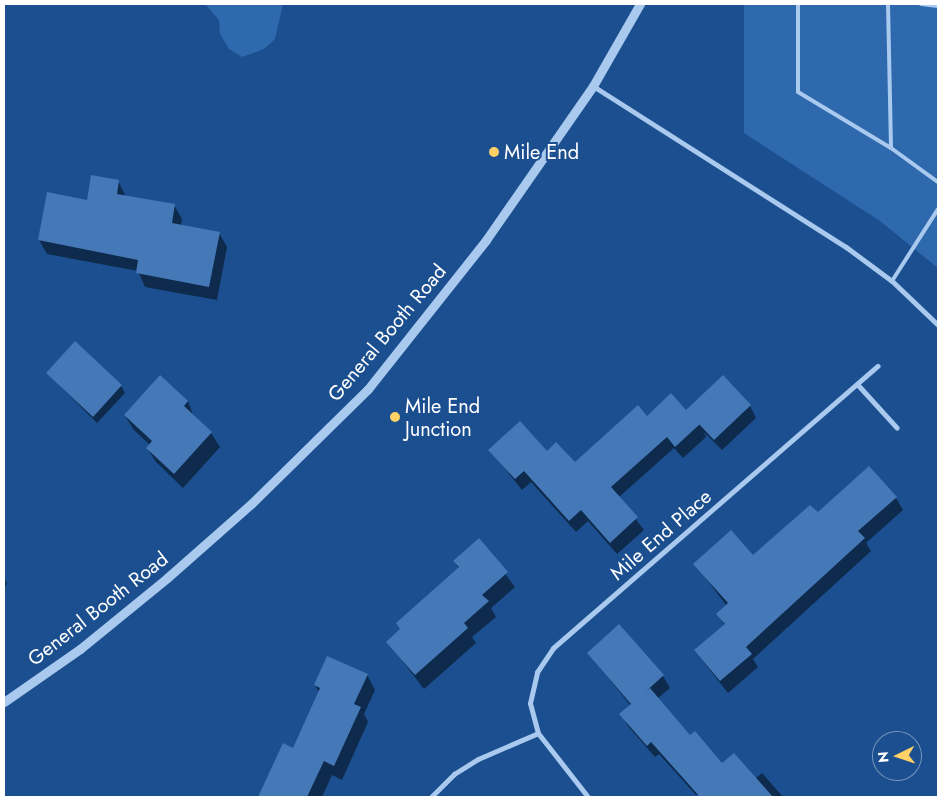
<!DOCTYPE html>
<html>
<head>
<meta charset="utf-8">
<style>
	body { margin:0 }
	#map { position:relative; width:942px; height:801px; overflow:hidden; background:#1b4f8f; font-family:Jost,sans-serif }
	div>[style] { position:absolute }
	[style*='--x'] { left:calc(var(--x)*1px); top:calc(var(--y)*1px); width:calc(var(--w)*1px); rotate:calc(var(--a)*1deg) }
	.green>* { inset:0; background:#2e69ad }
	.shadow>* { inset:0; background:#0007 }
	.building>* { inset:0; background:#4478b7 }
	.service>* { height:4px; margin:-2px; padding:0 2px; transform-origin:2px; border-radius:2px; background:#a9c9ee }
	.minor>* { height:5px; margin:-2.5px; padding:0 2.5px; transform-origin:2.5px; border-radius:2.5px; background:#a9c9ee }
	.tertiary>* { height:9px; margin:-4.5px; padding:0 4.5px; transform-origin:4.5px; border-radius:4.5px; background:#a9c9ee }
	.dots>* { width:14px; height:14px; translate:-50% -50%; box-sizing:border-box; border:2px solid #1b4f8f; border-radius:50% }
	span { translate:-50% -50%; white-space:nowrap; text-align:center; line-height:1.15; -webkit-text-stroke:4px #1b4f8f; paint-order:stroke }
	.poi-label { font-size:20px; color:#fff }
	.left { translate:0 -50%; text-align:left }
	.street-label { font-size:20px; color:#fff }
	.frame { position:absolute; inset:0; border:5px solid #fff; pointer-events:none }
	.north { position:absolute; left:872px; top:731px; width:50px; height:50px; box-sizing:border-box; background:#1b4f8f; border:1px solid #7695bc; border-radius:50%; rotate:266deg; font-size:14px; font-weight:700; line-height:20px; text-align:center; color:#fff }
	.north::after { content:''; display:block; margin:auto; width:18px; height:22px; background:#ffd166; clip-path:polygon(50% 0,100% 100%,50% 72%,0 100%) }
</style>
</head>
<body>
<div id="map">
	<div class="green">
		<div style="clip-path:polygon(205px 4px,283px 4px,275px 39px,264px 49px,242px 57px,229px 49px,220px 34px,219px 20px)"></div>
		<div style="clip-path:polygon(744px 4px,938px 4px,938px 268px,880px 221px,744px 133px)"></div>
	</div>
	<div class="shadow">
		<div style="clip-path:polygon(118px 181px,126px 197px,174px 205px,182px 219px,181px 226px,219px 233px,227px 247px,217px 300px,145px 287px,138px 271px,47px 254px,39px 240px)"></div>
		<div style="clip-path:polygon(47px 373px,121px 386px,125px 393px,97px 423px)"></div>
		<div style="clip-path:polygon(188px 401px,194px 418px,211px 433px,220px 447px,183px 488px,156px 462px,147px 448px,150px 445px,134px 430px,125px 416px)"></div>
		<div style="clip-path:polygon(750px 406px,756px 418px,722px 450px,704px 432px,706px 437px,683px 458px,674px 448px,619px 497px,644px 530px,617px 554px,588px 521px,576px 532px,531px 482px,522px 490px,490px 450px,547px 452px,575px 464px,647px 418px)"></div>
		<div style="clip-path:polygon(896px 498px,903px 510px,866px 543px,871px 551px,753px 659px,758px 667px,728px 693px,695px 651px,725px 626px,718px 614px,727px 606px,695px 564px,752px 557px,818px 514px)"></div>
		<div style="clip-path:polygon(479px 540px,515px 587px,491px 608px,496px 617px,472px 637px,476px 643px,424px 689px,388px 642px,459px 569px,454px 561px)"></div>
		<div style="clip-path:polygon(4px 578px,7px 584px,4px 587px)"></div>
		<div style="clip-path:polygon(588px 653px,663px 676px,670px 688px,657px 699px,690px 737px,722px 765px,755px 779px,762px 773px,783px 797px,712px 797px,704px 788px,696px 795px,659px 754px,655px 757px,628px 726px,621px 714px,631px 706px)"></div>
		<div style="clip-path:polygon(367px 675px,375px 690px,364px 714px,368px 722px,342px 780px,332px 775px,322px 797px,260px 797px,284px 744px,294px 749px,319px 692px,315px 685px)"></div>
	</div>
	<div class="building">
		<div style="clip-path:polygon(91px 175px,119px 180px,117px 194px,175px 204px,172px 223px,220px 232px,209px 287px,136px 273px,138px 260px,38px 240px,47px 192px,87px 200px)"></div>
		<div style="clip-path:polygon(75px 341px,122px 385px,93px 417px,46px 373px)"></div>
		<div style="clip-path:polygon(160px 375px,188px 401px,184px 406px,212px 432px,174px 474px,146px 448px,152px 441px,124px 415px)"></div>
		<div style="clip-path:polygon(723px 375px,751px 405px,714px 440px,697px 422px,700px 424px,675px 447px,667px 437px,611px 487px,638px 517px,610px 543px,581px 510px,569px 521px,524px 471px,515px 479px,488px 450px,520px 421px,547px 451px,556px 442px,575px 462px,638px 405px,647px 416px,671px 393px,686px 410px)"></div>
		<div style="clip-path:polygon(869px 466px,897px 497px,858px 531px,865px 538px,746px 647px,752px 654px,720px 681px,694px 650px,725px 624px,716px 614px,728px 603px,693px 564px,731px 530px,753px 555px,810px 505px,818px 512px)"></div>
		<div style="clip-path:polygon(479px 538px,508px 572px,482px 595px,489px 601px,464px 623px,468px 628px,415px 675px,386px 642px,400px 629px,396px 623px,459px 567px,453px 561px)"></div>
		<div style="clip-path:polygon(619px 624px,664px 675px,643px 694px,650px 688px,690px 735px,695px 731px,722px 763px,734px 753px,773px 797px,700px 797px,651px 742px,647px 746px,619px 714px,631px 704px,587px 653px)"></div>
		<div style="clip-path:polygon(327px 656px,368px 674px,354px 704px,361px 707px,334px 766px,324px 761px,307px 797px,258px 797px,283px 743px,293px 748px,320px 688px,314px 685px)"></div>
	</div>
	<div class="service">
		<div style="--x:798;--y:4;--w:88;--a:90"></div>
		<div style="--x:798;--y:92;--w:109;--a:31.1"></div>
		<div style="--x:891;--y:148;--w:58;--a:35.9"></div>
		<div style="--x:888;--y:4;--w:144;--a:88.8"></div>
		<div style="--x:921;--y:4;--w:17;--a:7"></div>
		<div style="--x:892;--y:281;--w:85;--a:-57.4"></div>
	</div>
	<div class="minor">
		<div style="--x:593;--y:86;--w:300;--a:32.5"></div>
		<div style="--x:846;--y:247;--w:57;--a:36.5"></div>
		<div style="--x:892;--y:281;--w:64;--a:43.7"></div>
		<div style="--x:857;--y:384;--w:59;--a:47.7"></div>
		<div style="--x:431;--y:797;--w:33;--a:-45"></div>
		<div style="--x:454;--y:774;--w:28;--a:-32"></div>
		<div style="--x:478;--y:759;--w:65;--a:-23.4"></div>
		<div style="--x:588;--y:797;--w:81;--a:-128"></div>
		<div style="--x:538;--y:733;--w:31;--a:-105"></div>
		<div style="--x:530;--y:703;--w:32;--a:-77"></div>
		<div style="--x:537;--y:672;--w:29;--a:-56"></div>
		<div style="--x:553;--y:648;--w:430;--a:-41"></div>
	</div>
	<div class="tertiary">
		<div style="--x:4;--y:702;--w:93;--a:-34.9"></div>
		<div style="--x:80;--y:649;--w:112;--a:-39.2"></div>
		<div style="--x:167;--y:578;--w:112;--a:-41.4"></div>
		<div style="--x:251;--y:504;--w:164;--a:-44.5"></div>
		<div style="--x:368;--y:389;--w:190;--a:-51.6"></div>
		<div style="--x:486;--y:240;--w:188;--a:-55.2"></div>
		<div style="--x:593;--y:86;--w:95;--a:-60.2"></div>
	</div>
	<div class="dots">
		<div style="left:494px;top:152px;background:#ffd166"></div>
		<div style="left:395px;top:417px;background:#ffd166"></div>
	</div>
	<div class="poi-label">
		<span class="left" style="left:504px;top:152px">Mile End</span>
		<span class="left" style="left:405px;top:418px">Mile End<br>Junction</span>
	</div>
	<div class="street-label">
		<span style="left:387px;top:333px;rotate:-50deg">General Booth Road</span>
		<span style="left:661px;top:535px;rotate:-41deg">Mile End Place</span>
		<span style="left:98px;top:609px;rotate:-38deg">General Booth Road</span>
	</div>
	<div class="frame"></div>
	<div class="north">N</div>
</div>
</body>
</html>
